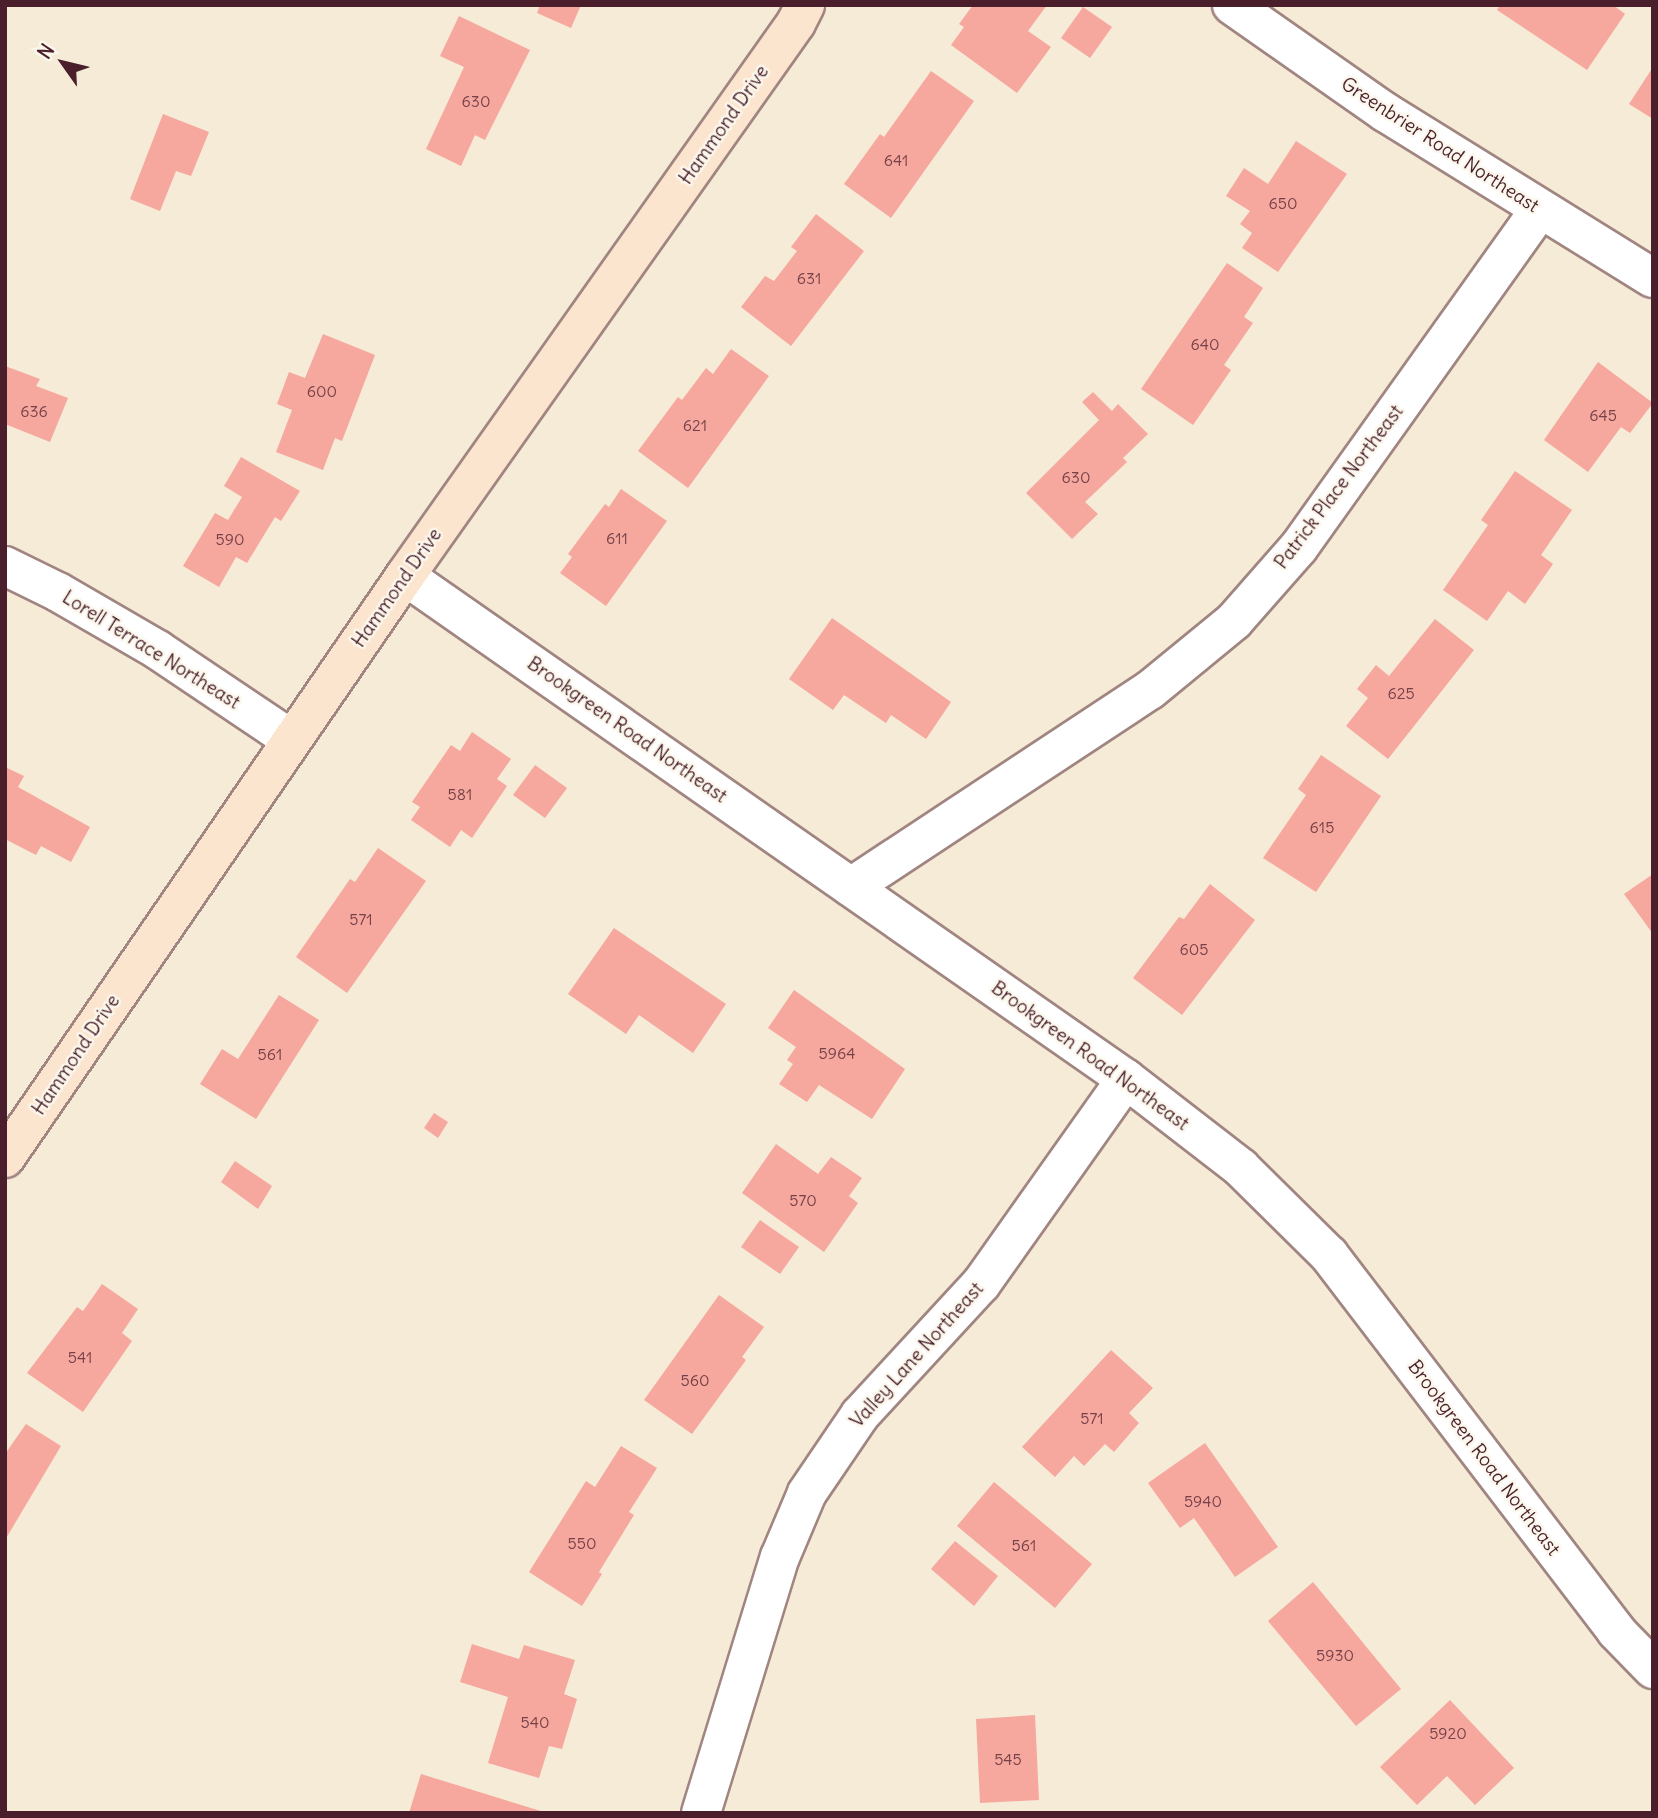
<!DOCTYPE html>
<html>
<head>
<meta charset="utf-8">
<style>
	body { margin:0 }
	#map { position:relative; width:1658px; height:1818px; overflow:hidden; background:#f6ebd7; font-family:Delius,sans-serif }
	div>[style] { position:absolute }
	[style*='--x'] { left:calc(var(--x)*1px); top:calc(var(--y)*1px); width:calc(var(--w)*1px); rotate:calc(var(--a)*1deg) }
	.building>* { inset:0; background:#f6a79e }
	.roads { filter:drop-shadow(2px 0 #a08581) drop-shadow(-2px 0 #a08581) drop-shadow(0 2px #a08581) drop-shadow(0 -2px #a08581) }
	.street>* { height:38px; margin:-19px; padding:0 19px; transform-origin:19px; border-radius:19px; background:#fff }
	.secondary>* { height:38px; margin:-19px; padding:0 19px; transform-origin:19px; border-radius:19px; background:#fce5cf }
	span { translate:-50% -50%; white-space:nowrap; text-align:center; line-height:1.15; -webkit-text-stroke:5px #fbf7ec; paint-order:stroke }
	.number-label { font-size:16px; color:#754148 }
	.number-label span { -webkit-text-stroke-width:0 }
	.street-label { font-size:19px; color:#4a1f2b }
	.frame { position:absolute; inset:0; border:7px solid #4a1f2b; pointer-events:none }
	.north { position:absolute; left:28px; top:28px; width:70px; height:70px; -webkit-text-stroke:5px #fbf7ec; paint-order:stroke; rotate:304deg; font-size:19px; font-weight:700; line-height:28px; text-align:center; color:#4a1f2b }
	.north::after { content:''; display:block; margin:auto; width:24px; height:32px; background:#4a1f2b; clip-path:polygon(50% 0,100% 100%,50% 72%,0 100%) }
</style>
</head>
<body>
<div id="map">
	<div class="building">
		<div style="clip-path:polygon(540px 5px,581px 5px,571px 28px,537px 13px)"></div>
		<div style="clip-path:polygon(973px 5px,1047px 5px,1028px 31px,1051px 47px,1017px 93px,951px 45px,964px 27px,959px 24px)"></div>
		<div style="clip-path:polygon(1500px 5px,1613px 5px,1625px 14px,1587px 70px,1497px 10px)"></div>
		<div style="clip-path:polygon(1083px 7px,1112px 27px,1090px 58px,1061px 38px)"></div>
		<div style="clip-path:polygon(459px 16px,530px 50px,485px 140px,475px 135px,461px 166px,426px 149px,464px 67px,440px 56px)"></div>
		<div style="clip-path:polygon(1653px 67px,1653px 119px,1629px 104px)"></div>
		<div style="clip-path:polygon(931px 71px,974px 101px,891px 218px,844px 184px,880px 134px,884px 137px)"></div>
		<div style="clip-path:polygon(163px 114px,209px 132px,191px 176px,176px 171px,160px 211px,130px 199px)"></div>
		<div style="clip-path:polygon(1296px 141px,1347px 174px,1278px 272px,1242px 248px,1252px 233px,1240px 224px,1250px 211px,1226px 196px,1244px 168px,1268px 184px)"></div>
		<div style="clip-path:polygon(816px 214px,864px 251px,791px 346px,741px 307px,765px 276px,774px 281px,797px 251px,791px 247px)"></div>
		<div style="clip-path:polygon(1227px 263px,1263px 288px,1244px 317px,1253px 323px,1224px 365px,1231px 370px,1193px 425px,1141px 389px)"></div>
		<div style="clip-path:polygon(323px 334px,375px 355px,342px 441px,335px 438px,323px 470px,276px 452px,292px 410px,277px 404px,289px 372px,305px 378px)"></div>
		<div style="clip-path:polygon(731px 349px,769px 376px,688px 488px,638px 451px,678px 397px,682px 400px,706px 368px,713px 374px)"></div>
		<div style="clip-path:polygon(1598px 362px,1653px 403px,1630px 433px,1621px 427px,1588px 472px,1544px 440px)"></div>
		<div style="clip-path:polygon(5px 366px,40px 379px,36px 386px,68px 398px,50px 442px,5px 424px)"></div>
		<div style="clip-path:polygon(1093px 392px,1112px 411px,1118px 404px,1148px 434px,1123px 458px,1127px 462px,1085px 502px,1098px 514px,1072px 539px,1026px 493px,1099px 420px,1082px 402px)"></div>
		<div style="clip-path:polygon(241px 457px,300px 491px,281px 521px,275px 517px,247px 563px,236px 557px,219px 587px,183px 566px,215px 513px,228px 520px,242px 497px,224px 486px)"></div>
		<div style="clip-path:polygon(1515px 471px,1572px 510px,1541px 555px,1553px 564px,1525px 604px,1508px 591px,1487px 621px,1443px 590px,1488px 525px,1481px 520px)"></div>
		<div style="clip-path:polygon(621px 489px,667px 521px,606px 606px,560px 573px,572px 557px,568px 554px,605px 504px,609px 507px)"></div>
		<div style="clip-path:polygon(832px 618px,951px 702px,926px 739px,891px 715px,886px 723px,844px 695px,833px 710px,789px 679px)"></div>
		<div style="clip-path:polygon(1435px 619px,1474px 650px,1388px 759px,1346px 726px,1368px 698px,1357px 689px,1376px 665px,1389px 676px)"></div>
		<div style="clip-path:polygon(472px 732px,511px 759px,497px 779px,507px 786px,472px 838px,461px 830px,450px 847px,411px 820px,420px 807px,412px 802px,451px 745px,460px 751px)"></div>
		<div style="clip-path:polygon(1321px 755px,1381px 796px,1316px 892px,1263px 858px,1306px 795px,1298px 789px)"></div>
		<div style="clip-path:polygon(535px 765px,567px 788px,545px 818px,513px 795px)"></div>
		<div style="clip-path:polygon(5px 767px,24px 776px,18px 787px,90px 827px,71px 862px,41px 846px,36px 855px,5px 839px)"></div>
		<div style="clip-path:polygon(378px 848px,426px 881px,347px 993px,296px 957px,350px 879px,355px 882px)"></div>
		<div style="clip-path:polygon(1653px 874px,1653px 934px,1624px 894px)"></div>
		<div style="clip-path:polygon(1210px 884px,1255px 920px,1182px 1015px,1133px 978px,1179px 917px,1184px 919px)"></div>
		<div style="clip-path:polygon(614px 928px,726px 1004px,693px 1053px,639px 1015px,626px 1034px,568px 994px)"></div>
		<div style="clip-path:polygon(794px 990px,905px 1069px,872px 1119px,819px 1085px,807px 1102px,779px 1084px,793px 1064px,787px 1060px,796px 1047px,768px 1028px)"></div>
		<div style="clip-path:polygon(279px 995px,319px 1020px,256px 1119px,200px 1084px,222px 1049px,238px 1059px)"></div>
		<div style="clip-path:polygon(434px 1113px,448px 1122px,438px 1138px,424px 1128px)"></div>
		<div style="clip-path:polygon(776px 1144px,818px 1174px,831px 1157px,862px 1178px,849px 1196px,858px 1203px,824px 1252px,742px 1193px)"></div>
		<div style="clip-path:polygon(235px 1161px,272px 1186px,258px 1209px,221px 1182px)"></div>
		<div style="clip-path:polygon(760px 1220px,799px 1247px,780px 1274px,741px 1247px)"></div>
		<div style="clip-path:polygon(102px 1284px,138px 1309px,122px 1333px,132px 1341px,83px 1412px,27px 1373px,77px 1307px,83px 1311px)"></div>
		<div style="clip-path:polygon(719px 1295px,764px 1327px,742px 1357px,746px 1360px,692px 1434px,644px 1400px)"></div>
		<div style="clip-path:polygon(1111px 1350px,1153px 1388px,1129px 1413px,1139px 1423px,1114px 1452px,1105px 1444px,1084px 1466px,1074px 1456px,1055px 1477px,1022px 1447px)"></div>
		<div style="clip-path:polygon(26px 1424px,61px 1446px,5px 1540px,5px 1454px)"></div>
		<div style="clip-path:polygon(1205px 1443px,1278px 1547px,1235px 1577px,1194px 1518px,1180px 1528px,1148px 1483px)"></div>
		<div style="clip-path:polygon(621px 1446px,657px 1468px,629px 1512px,634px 1515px,599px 1572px,602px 1574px,582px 1606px,529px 1572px,586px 1481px,595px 1487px)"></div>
		<div style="clip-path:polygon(994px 1482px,1092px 1564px,1055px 1608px,957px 1526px)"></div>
		<div style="clip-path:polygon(955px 1541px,998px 1576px,974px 1606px,931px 1569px)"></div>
		<div style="clip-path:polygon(1313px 1582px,1401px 1689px,1356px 1726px,1268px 1621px)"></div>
		<div style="clip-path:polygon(472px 1644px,519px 1659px,524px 1645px,575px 1660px,564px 1694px,577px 1699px,562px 1749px,549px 1746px,539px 1778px,488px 1763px,508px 1697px,460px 1682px)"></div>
		<div style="clip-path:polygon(1450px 1700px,1514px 1768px,1475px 1805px,1447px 1776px,1417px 1805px,1380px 1767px)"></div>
		<div style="clip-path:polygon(1035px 1715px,1039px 1800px,980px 1803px,976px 1719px)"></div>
		<div style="clip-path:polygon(421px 1774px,544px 1812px,544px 1813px,409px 1813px)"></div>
	</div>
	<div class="roads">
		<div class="street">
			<div style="--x:1232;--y:5;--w:187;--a:35"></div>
			<div style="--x:1385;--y:112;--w:315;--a:31.8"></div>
			<div style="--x:5;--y:566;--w:59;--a:26.1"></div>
			<div style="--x:58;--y:592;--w:116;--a:30.1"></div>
			<div style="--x:158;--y:650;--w:161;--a:33.9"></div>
			<div style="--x:405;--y:576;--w:879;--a:34.9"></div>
			<div style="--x:1126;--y:1079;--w:145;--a:37.7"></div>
			<div style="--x:1241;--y:1168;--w:124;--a:44.7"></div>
			<div style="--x:1329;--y:1255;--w:473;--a:52.6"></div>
			<div style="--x:1616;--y:1631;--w:53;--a:45.8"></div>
			<div style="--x:851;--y:887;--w:358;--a:-33.4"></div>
			<div style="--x:1150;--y:690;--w:109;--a:-39.4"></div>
			<div style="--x:1234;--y:621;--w:98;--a:-48.7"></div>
			<div style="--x:1299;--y:547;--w:415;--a:-54.5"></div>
			<div style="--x:701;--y:1813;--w:268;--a:-72.9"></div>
			<div style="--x:780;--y:1557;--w:69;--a:-67.1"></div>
			<div style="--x:807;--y:1493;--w:94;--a:-55.8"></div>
			<div style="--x:860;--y:1415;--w:178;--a:-47.3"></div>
			<div style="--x:981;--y:1284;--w:251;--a:-54.7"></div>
		</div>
		<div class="secondary">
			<div style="--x:5;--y:1158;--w:706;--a:-55.5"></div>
			<div style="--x:405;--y:576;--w:677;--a:-54.74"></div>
			<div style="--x:796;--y:23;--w:20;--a:-63"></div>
		</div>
	</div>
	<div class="number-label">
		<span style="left:476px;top:101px">630</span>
		<span style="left:896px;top:160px">641</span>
		<span style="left:1283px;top:203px">650</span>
		<span style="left:809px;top:278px">631</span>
		<span style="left:1205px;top:344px">640</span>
		<span style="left:322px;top:391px">600</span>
		<span style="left:34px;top:411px">636</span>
		<span style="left:1603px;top:415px">645</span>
		<span style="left:695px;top:425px">621</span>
		<span style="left:1076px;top:477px">630</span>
		<span style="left:617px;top:538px">611</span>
		<span style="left:230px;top:539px">590</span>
		<span style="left:1401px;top:693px">625</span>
		<span style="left:460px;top:794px">581</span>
		<span style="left:1322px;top:827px">615</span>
		<span style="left:361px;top:919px">571</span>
		<span style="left:1194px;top:949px">605</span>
		<span style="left:837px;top:1053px">5964</span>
		<span style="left:270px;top:1054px">561</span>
		<span style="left:803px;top:1200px">570</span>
		<span style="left:80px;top:1357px">541</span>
		<span style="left:695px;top:1380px">560</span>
		<span style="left:1092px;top:1418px">571</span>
		<span style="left:1203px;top:1501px">5940</span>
		<span style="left:582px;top:1543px">550</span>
		<span style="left:1024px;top:1545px">561</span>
		<span style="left:1335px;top:1655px">5930</span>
		<span style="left:535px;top:1722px">540</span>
		<span style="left:1448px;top:1733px">5920</span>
		<span style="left:1008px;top:1759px">545</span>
	</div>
	<div class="street-label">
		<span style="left:724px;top:125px;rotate:-55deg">Hammond Drive</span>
		<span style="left:1440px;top:145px;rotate:33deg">Greenbrier Road Northeast</span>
		<span style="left:1339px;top:487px;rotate:-53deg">Patrick Place Northeast</span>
		<span style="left:397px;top:588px;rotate:-55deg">Hammond Drive</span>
		<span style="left:151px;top:650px;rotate:32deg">Lorell Terrace Northeast</span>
		<span style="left:627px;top:730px;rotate:35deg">Brookgreen Road Northeast</span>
		<span style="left:76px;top:1055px;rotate:-56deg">Hammond Drive</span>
		<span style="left:1090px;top:1056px;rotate:36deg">Brookgreen Road Northeast</span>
		<span style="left:917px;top:1355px;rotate:-48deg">Valley Lane Northeast</span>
		<span style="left:1484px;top:1458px;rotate:53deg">Brookgreen Road Northeast</span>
	</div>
	<div class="frame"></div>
	<div class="north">N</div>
</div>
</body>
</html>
